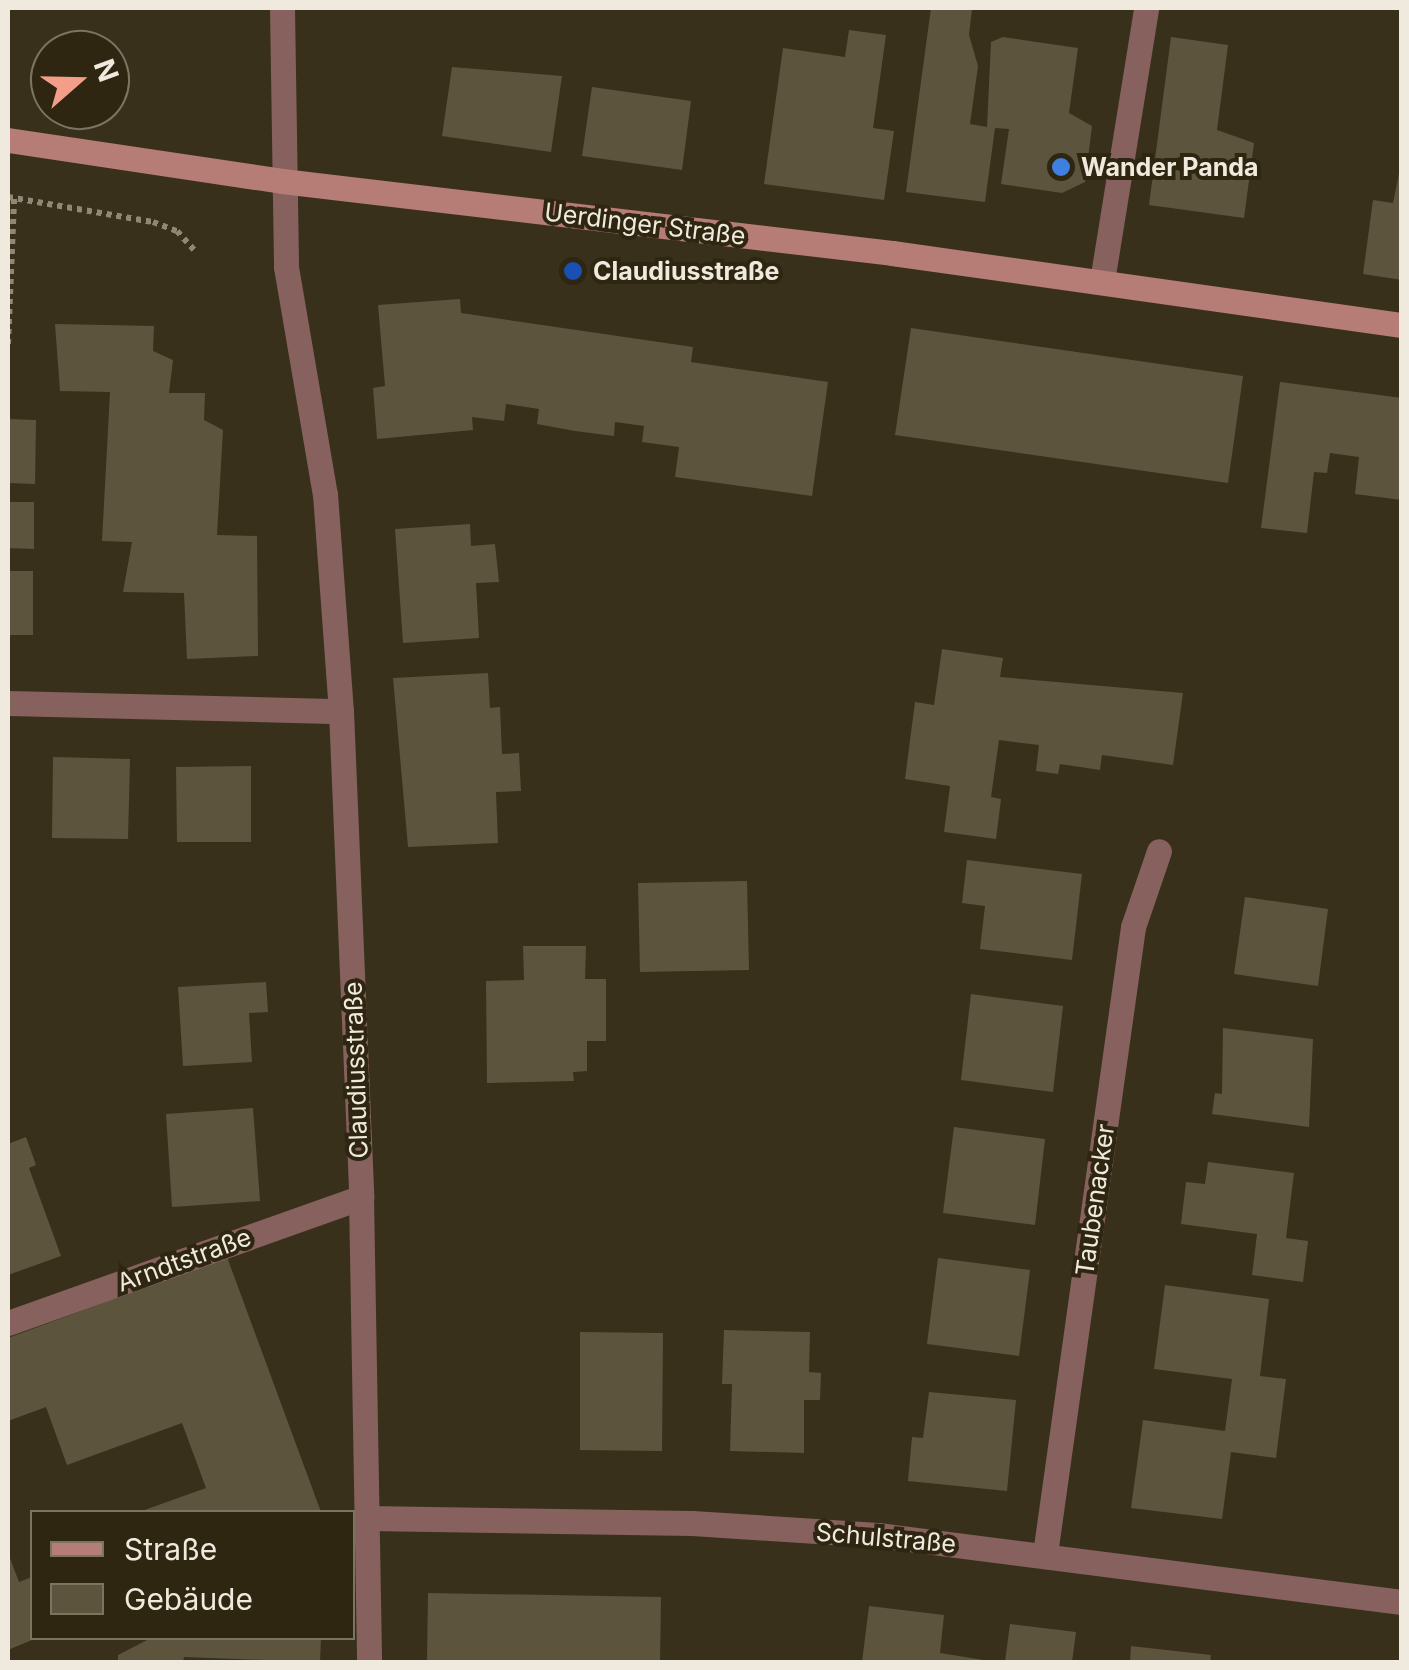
<!DOCTYPE html>
<html>
<head>
<meta charset="utf-8">
<style>
	body { margin:0 }
	#map { position:relative; width:1409px; height:1670px; overflow:hidden; background:#38301b; font-family:Inter,sans-serif }
	div>[style] { position:absolute }
	[style*='--x'] { left:calc(var(--x)*1px); top:calc(var(--y)*1px); width:calc(var(--w)*1px); rotate:calc(var(--a)*1deg) }
	.building>* { inset:0; background:#5d543e }
	.path>* { height:6px; margin-top:-3px; transform-origin:0; background:repeating-linear-gradient(90deg,#8f8877 0 5px,transparent 0 10px) }
	.street>* { height:25px; margin:-12.5px; padding:0 12.5px; transform-origin:12.5px; border-radius:12.5px; background:#86615e }
	.secondary>* { height:25px; margin:-12.5px; padding:0 12.5px; transform-origin:12.5px; border-radius:12.5px; background:#b67c76 }
	.dots>* { width:28px; height:28px; translate:-50% -50%; box-sizing:border-box; border:5px solid #2e2611; border-radius:50% }
	span { translate:-50% -50%; white-space:nowrap; text-align:center; line-height:1.15; -webkit-text-stroke:8px #2e2611; paint-order:stroke }
	.poi-label { font-size:25px; color:#efeadd; font-weight:700 }
	.left { translate:0 -50%; text-align:left }
	.street-label { font-size:25px; color:#efeadd }
	.frame { position:absolute; inset:0; border:10px solid #efeadd; pointer-events:none }
	.legend { position:absolute; left:30px; top:1510px; width:325px; height:130px; box-sizing:border-box; background:#2e2611; border:2px solid #7b7463; margin:0; padding:12px 18px; list-style:none; font-size:30px; color:#efeadd }
	.legend li { display:flex; align-items:center; gap:20px; height:50px }
	.legend b { width:50px; border:2px solid #7b7463 }
	.north { position:absolute; left:30px; top:30px; width:100px; height:100px; box-sizing:border-box; background:#2e2611; border:2px solid #7b7463; border-radius:50%; rotate:70deg; font-size:28px; font-weight:700; line-height:40px; text-align:center; color:#efeadd }
	.north::after { content:''; display:block; margin:auto; width:35px; height:45px; background:#f49e89; clip-path:polygon(50% 0,100% 100%,50% 72%,0 100%) }
</style>
</head>
<body>
<div id="map">
	<div class="building">
		<div style="clip-path:polygon(931px 8px,972px 9px,969px 35px,978px 66px,970px 124px,987px 127px,991px 42px,1003px 37px,1078px 48px,1069px 113px,1092px 126px,1085px 182px,1062px 193px,1001px 184px,1009px 129px,995px 128px,985px 202px,906px 192px)"></div>
		<div style="clip-path:polygon(849px 30px,886px 35px,873px 128px,894px 131px,884px 200px,764px 184px,783px 48px,845px 57px)"></div>
		<div style="clip-path:polygon(1171px 37px,1228px 45px,1217px 130px,1254px 143px,1244px 218px,1149px 205px)"></div>
		<div style="clip-path:polygon(452px 67px,562px 76px,551px 152px,442px 136px)"></div>
		<div style="clip-path:polygon(592px 87px,691px 101px,682px 170px,582px 156px)"></div>
		<div style="clip-path:polygon(1402px 159px,1402px 280px,1363px 274px,1373px 200px,1393px 203px)"></div>
		<div style="clip-path:polygon(460px 299px,461px 313px,693px 347px,691px 362px,828px 382px,812px 496px,675px 477px,679px 447px,642px 442px,644px 426px,615px 422px,614px 436px,575px 431px,537px 424px,539px 409px,506px 404px,504px 421px,472px 417px,473px 430px,377px 439px,373px 388px,385px 386px,378px 305px)"></div>
		<div style="clip-path:polygon(55px 324px,154px 326px,153px 351px,173px 360px,169px 393px,205px 393px,204px 420px,223px 430px,217px 535px,257px 536px,258px 656px,187px 659px,184px 593px,123px 592px,132px 542px,102px 541px,110px 392px,60px 391px)"></div>
		<div style="clip-path:polygon(911px 328px,1243px 376px,1228px 483px,895px 435px)"></div>
		<div style="clip-path:polygon(1280px 382px,1402px 398px,1402px 500px,1355px 494px,1359px 457px,1330px 453px,1327px 473px,1314px 472px,1307px 533px,1261px 528px)"></div>
		<div style="clip-path:polygon(8px 419px,36px 420px,35px 484px,8px 483px)"></div>
		<div style="clip-path:polygon(8px 502px,34px 502px,34px 549px,8px 548px)"></div>
		<div style="clip-path:polygon(470px 524px,471px 546px,495px 544px,499px 582px,476px 583px,479px 638px,403px 643px,395px 529px)"></div>
		<div style="clip-path:polygon(8px 571px,33px 571px,33px 635px,8px 635px)"></div>
		<div style="clip-path:polygon(942px 649px,1003px 658px,1000px 677px,1183px 693px,1173px 765px,1102px 755px,1100px 770px,1060px 764px,1058px 774px,1036px 771px,1039px 745px,999px 740px,991px 797px,1001px 799px,996px 839px,944px 832px,950px 786px,905px 779px,915px 702px,934px 705px)"></div>
		<div style="clip-path:polygon(488px 673px,490px 708px,500px 707px,502px 754px,519px 753px,521px 791px,496px 792px,498px 843px,408px 847px,393px 678px)"></div>
		<div style="clip-path:polygon(53px 757px,130px 759px,128px 839px,52px 838px)"></div>
		<div style="clip-path:polygon(251px 766px,251px 842px,177px 842px,176px 767px)"></div>
		<div style="clip-path:polygon(967px 860px,1082px 874px,1072px 960px,980px 949px,985px 906px,962px 903px)"></div>
		<div style="clip-path:polygon(747px 881px,749px 970px,640px 972px,638px 883px)"></div>
		<div style="clip-path:polygon(1245px 897px,1328px 909px,1318px 986px,1234px 974px)"></div>
		<div style="clip-path:polygon(523px 946px,586px 946px,585px 979px,606px 979px,606px 1041px,587px 1041px,587px 1071px,573px 1072px,574px 1081px,487px 1083px,486px 981px,524px 980px)"></div>
		<div style="clip-path:polygon(266px 982px,268px 1012px,249px 1013px,252px 1062px,183px 1066px,178px 987px)"></div>
		<div style="clip-path:polygon(971px 994px,1063px 1006px,1053px 1092px,961px 1080px)"></div>
		<div style="clip-path:polygon(1223px 1028px,1313px 1039px,1309px 1127px,1212px 1114px,1215px 1093px,1222px 1094px)"></div>
		<div style="clip-path:polygon(253px 1108px,260px 1201px,172px 1207px,166px 1114px)"></div>
		<div style="clip-path:polygon(954px 1127px,1045px 1139px,1035px 1225px,943px 1213px)"></div>
		<div style="clip-path:polygon(26px 1137px,36px 1165px,29px 1168px,61px 1256px,8px 1275px,8px 1144px)"></div>
		<div style="clip-path:polygon(1208px 1162px,1294px 1173px,1286px 1238px,1308px 1241px,1303px 1282px,1252px 1275px,1257px 1234px,1181px 1224px,1186px 1182px,1205px 1184px)"></div>
		<div style="clip-path:polygon(227px 1257px,321px 1512px,139px 1512px,206px 1488px,182px 1423px,67px 1465px,46px 1407px,8px 1421px,8px 1338px)"></div>
		<div style="clip-path:polygon(938px 1258px,1030px 1270px,1019px 1356px,927px 1344px)"></div>
		<div style="clip-path:polygon(1165px 1285px,1269px 1299px,1260px 1376px,1286px 1379px,1276px 1458px,1231px 1452px,1222px 1519px,1131px 1508px,1143px 1420px,1225px 1431px,1232px 1379px,1154px 1369px)"></div>
		<div style="clip-path:polygon(724px 1330px,810px 1332px,809px 1372px,821px 1373px,820px 1400px,804px 1400px,804px 1453px,730px 1451px,732px 1384px,722px 1384px)"></div>
		<div style="clip-path:polygon(580px 1332px,663px 1333px,662px 1451px,580px 1450px)"></div>
		<div style="clip-path:polygon(929px 1392px,1016px 1400px,1007px 1491px,908px 1481px,912px 1437px,923px 1438px)"></div>
		<div style="clip-path:polygon(8px 1553px,19px 1582px,32px 1577px,32px 1640px,8px 1650px)"></div>
		<div style="clip-path:polygon(428px 1593px,661px 1597px,660px 1662px,427px 1662px)"></div>
		<div style="clip-path:polygon(869px 1606px,944px 1615px,940px 1653px,996px 1662px,862px 1662px)"></div>
		<div style="clip-path:polygon(1010px 1624px,1076px 1632px,1072px 1662px,1005px 1662px)"></div>
		<div style="clip-path:polygon(151px 1638px,321px 1638px,320px 1662px,184px 1657px,183px 1662px,118px 1662px,118px 1655px)"></div>
		<div style="clip-path:polygon(1131px 1646px,1211px 1655px,1210px 1662px,1130px 1662px)"></div>
	</div>
	<div class="path">
		<div style="--x:8;--y:197;--w:147;--a:9.8"></div>
		<div style="--x:153;--y:222;--w:26;--a:21"></div>
		<div style="--x:177;--y:231;--w:27;--a:48"></div>
		<div style="--x:8;--y:344;--w:146;--a:-87.6"></div>
	</div>
	<div class="street">
		<div style="--x:282;--y:8;--w:259;--a:89.1"></div>
		<div style="--x:286;--y:267;--w:230;--a:80.3"></div>
		<div style="--x:325;--y:494;--w:218;--a:85.8"></div>
		<div style="--x:341;--y:711;--w:486;--a:87.6"></div>
		<div style="--x:361;--y:1197;--w:465;--a:89"></div>
		<div style="--x:1102;--y:281;--w:277;--a:-80.8"></div>
		<div style="--x:8;--y:703;--w:333;--a:1.4"></div>
		<div style="--x:8;--y:1323;--w:375;--a:-19.6"></div>
		<div style="--x:368;--y:1518;--w:324;--a:0.9"></div>
		<div style="--x:692;--y:1523;--w:186;--a:3.7"></div>
		<div style="--x:878;--y:1535;--w:528;--a:7.29"></div>
		<div style="--x:1045;--y:1554;--w:633;--a:-82.01"></div>
		<div style="--x:1133;--y:927;--w:80;--a:-71.1"></div>
	</div>
	<div class="secondary">
		<div style="--x:8;--y:140;--w:277;--a:8.5"></div>
		<div style="--x:282;--y:181;--w:614;--a:6.73"></div>
		<div style="--x:892;--y:253;--w:515;--a:8.04"></div>
	</div>
	<div class="dots">
		<div style="left:1061px;top:167px;background:#3f7fe0"></div>
		<div style="left:573px;top:271px;background:#1a4fb4"></div>
	</div>
	<div class="poi-label">
		<span class="left" style="left:1081px;top:167px">Wander Panda</span>
		<span class="left" style="left:593px;top:271px">Claudiusstraße</span>
	</div>
	<div class="street-label">
		<span style="left:645px;top:224px;rotate:7deg">Uerdinger Straße</span>
		<span style="left:356px;top:1070px;rotate:-92deg">Claudiusstraße</span>
		<span style="left:1095px;top:1200px;rotate:-82deg">Taubenacker</span>
		<span style="left:184px;top:1260px;rotate:-20deg">Arndtstraße</span>
		<span style="left:886px;top:1538px;rotate:5deg">Schulstraße</span>
	</div>
	<div class="frame"></div>
	<ul class="legend">
	<li><b style="height:12px;background:#b67c76"></b>Straße</li>
	<li><b style="height:28px;background:#5d543e"></b>Gebäude</li>
	</ul>
	<div class="north">N</div>
</div>
</body>
</html>
